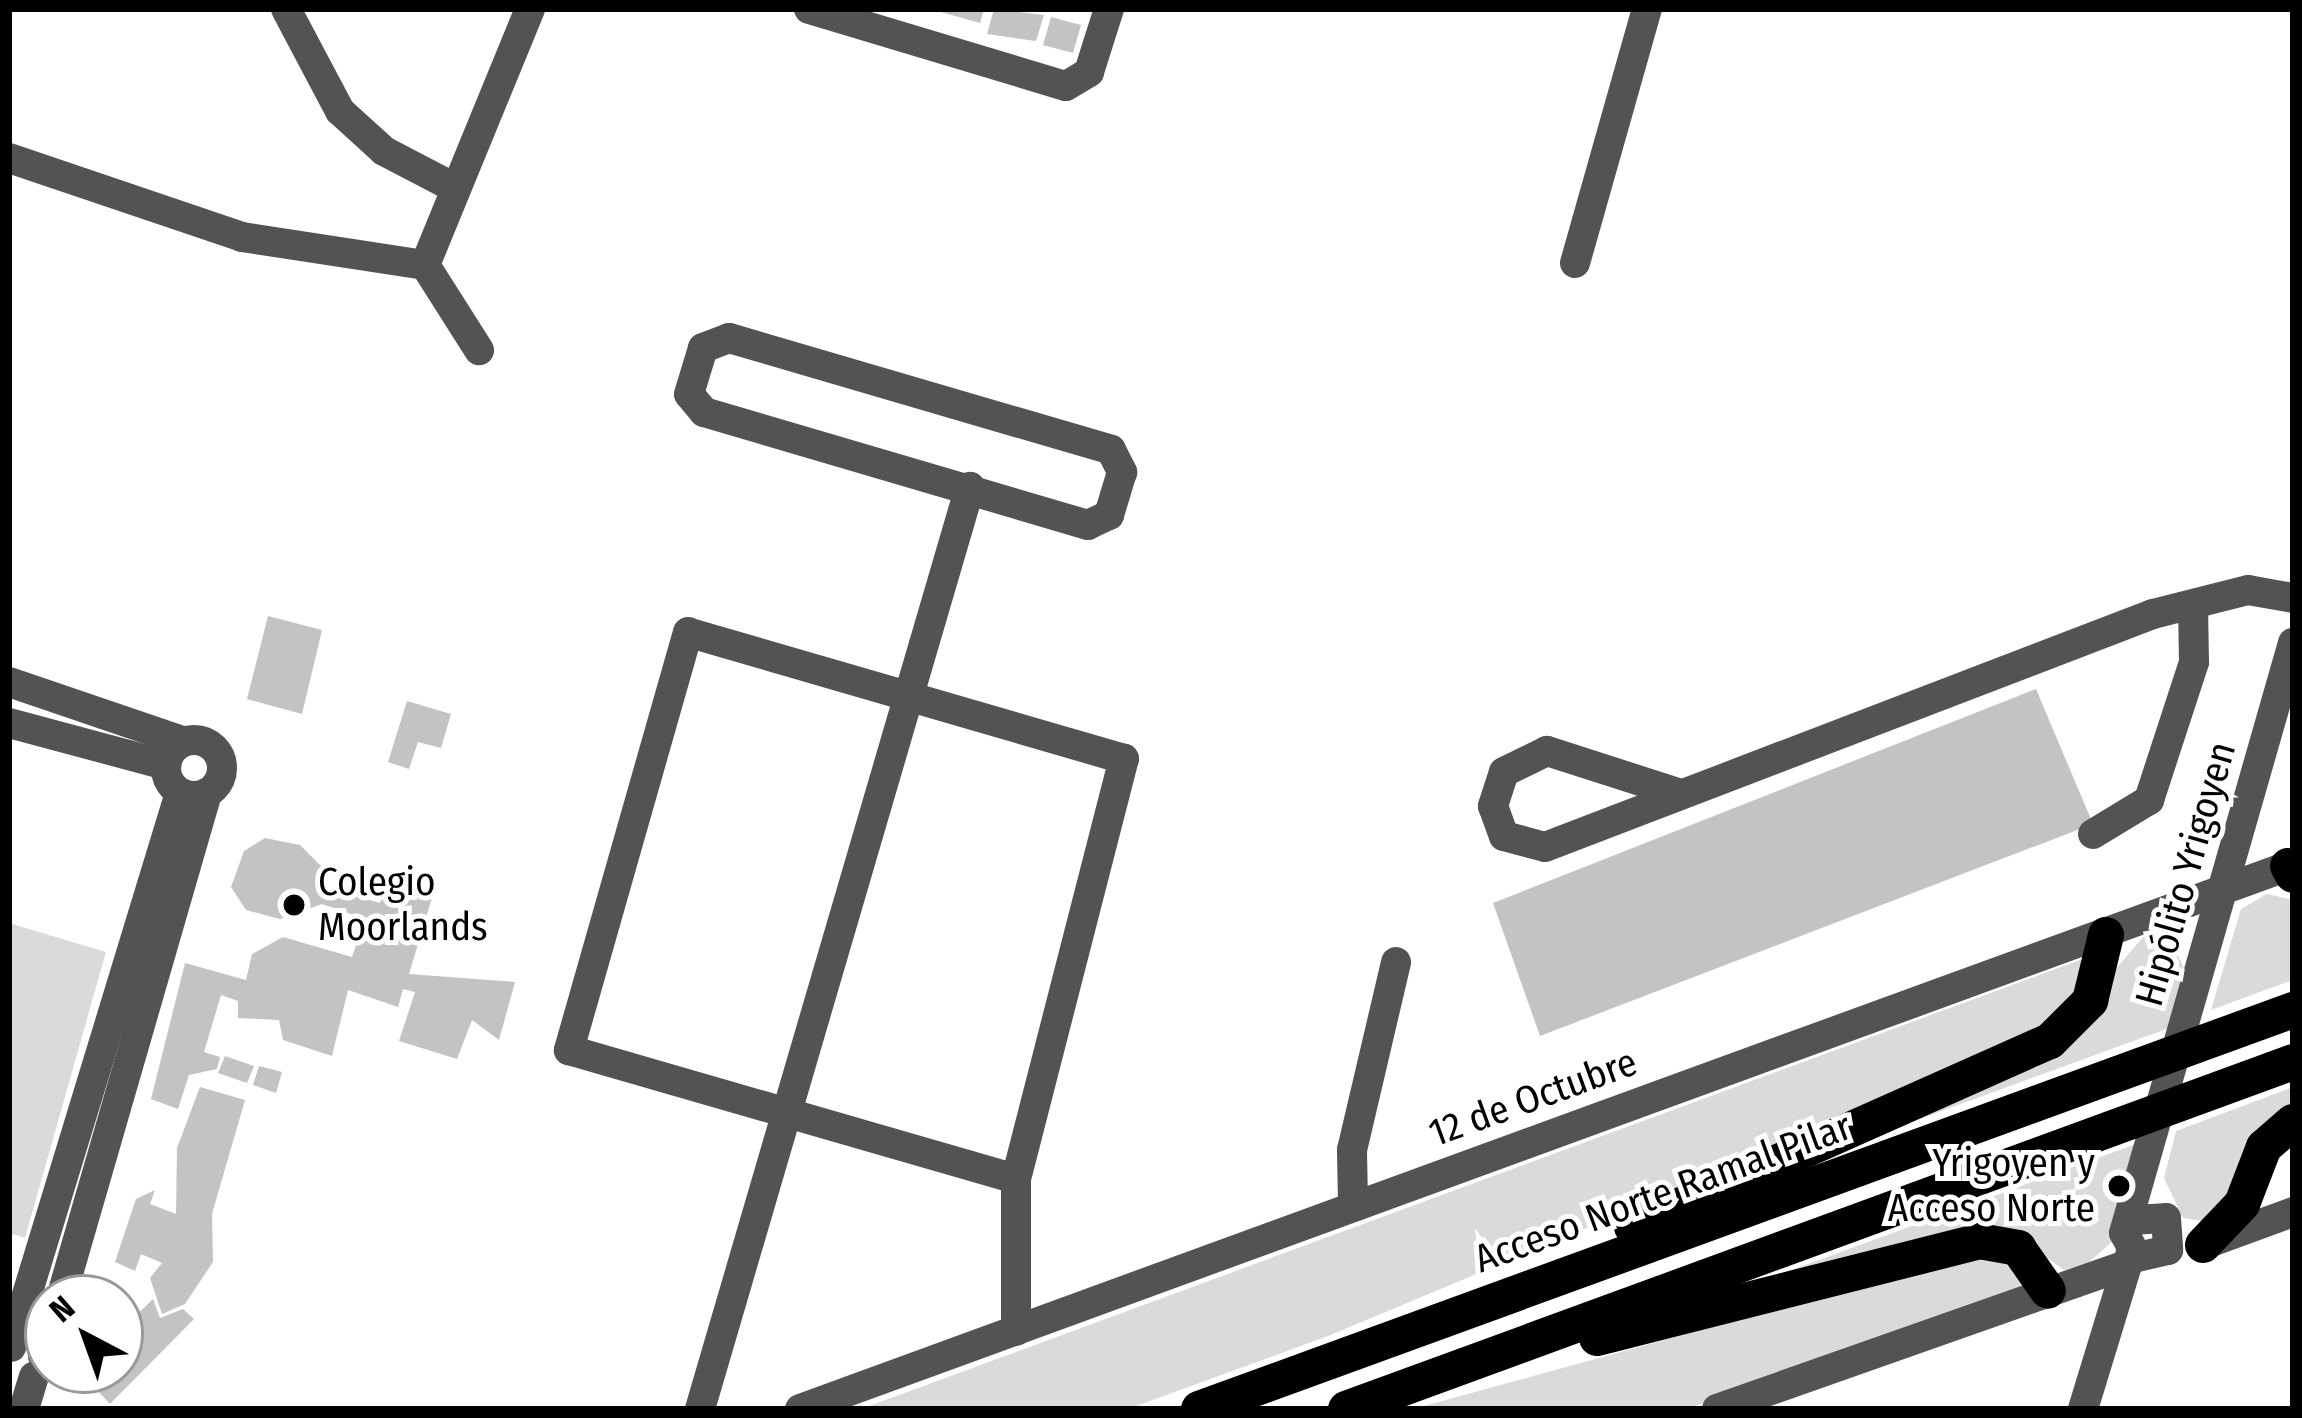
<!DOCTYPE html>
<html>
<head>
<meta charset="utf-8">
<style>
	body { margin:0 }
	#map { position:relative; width:2302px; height:1418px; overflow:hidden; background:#fff; font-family:"Fira Sans Condensed",sans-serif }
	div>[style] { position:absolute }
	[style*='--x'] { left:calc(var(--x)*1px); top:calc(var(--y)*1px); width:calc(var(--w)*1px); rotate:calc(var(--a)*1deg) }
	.green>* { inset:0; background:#dadada }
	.building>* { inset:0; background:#c3c3c3 }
	.minor>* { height:30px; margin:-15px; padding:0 15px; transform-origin:15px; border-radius:15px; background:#535353 }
	.minor>.ring { margin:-15px; padding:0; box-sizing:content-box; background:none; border:30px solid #535353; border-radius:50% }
	.highway>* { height:36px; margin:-18px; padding:0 18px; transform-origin:18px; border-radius:18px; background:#000 }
	.dots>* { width:33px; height:33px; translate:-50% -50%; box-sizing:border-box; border:6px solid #fff; border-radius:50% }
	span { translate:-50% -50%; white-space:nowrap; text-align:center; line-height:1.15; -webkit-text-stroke:10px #fff; paint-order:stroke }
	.street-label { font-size:39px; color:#000 }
	.poi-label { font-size:39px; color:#000 }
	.left { translate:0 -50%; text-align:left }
	.right { translate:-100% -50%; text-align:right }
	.frame { position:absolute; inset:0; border:12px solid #000; pointer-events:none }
	.north { position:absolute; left:24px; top:1274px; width:120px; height:120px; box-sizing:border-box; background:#fff; border:3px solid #999; border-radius:50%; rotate:319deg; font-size:33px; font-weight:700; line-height:48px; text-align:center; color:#000 }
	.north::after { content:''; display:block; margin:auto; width:42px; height:54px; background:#000; clip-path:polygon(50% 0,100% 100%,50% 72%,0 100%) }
</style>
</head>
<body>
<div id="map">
	<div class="green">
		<div style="clip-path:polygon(2267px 894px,2293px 900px,2293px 980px,2211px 1010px,2241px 909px)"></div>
		<div style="clip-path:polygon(9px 923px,106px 952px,25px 1238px,9px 1233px)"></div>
		<div style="clip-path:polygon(2144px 936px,2177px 953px,2186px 973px,2169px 1028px,1780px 1170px,2044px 1052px)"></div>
		<div style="clip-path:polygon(2091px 956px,2074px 1011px,1982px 1063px,1328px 1336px,1128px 1409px,861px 1409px)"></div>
		<div style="clip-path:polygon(2293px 1087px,2293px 1109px,2242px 1187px,2209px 1222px,2183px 1218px,2164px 1178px,2176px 1131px)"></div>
		<div style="clip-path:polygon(2136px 1144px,2113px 1241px,2086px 1265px,2064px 1270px,2033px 1248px,1745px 1287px)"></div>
		<div style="clip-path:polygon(1994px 1250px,2027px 1284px,2015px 1295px,1686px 1409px,1413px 1409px)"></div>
	</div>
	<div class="building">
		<div style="clip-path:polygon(930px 9px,984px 9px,980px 23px)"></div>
		<div style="clip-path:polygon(994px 9px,1044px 15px,1036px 41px,987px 34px)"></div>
		<div style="clip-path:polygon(1051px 17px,1081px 25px,1073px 53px,1043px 45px)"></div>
		<div style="clip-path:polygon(268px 616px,322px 630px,302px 714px,247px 699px)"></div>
		<div style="clip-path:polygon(2036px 689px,2093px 824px,1540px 1036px,1493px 903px)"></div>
		<div style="clip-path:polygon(407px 701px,451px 714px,441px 748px,418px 742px,409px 769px,388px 762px)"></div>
		<div style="clip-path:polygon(265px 838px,300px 845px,328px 873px,327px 887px,380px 903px,387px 882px,432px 898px,409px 974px,515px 982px,499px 1040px,472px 1020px,457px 1059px,399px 1041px,415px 992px,403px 989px,398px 1007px,348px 990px,332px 1056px,283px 1040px,279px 1020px,238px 1018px,238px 1001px,221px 995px,204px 1052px,220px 1057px,217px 1069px,189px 1075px,178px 1109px,151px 1099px,185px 963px,246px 980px,252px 954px,283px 937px,352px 957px,365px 919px,322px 904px,280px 919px,246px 910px,231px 887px,244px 851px)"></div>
		<div style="clip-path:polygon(225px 1056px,254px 1066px,247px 1083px,218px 1073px)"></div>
		<div style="clip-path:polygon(259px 1066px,282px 1072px,276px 1093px,253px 1085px)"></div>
		<div style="clip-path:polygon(200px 1087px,245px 1100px,212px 1214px,213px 1262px,185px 1304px,162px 1314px,150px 1278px,162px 1263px,141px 1254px,135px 1271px,115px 1262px,136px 1199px,155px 1190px,150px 1204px,176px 1214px,177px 1148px)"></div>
		<div style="clip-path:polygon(153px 1299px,160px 1318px,183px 1309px,194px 1319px,110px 1404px,78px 1370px,120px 1370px,120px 1331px)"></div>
	</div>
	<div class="minor">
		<div style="--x:286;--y:9;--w:115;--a:62.1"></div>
		<div style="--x:340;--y:111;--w:59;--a:42.3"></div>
		<div style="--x:384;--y:151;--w:80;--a:27.5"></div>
		<div style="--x:809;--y:9;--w:268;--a:16.7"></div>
		<div style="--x:1066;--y:86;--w:27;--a:-31"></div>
		<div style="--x:1089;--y:72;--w:66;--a:-72.4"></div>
		<div style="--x:9;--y:158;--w:246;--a:18.7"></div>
		<div style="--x:242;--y:237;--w:185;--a:8.7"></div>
		<div style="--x:425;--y:265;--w:277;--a:-67.7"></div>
		<div style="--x:1575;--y:263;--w:264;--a:-74.2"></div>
		<div style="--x:425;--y:265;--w:101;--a:57.6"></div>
		<div style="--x:729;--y:338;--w:398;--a:16.3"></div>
		<div style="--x:1111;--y:450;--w:25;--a:63"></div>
		<div style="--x:1122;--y:472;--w:45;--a:106.8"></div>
		<div style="--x:1109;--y:515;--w:23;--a:155"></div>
		<div style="--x:1088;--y:525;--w:400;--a:-163.6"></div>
		<div style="--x:704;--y:412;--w:23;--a:-130"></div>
		<div style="--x:689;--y:394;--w:48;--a:-73.1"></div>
		<div style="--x:703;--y:348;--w:28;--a:-21"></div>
		<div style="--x:9;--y:682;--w:183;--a:18.8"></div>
		<div style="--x:9;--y:723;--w:163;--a:15"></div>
		<div class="ring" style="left:166px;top:740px;width:26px;height:26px"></div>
		<div style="--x:1681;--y:794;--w:141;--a:-162.2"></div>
		<div style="--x:1547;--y:751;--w:48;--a:154"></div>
		<div style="--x:1504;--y:772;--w:36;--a:108"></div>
		<div style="--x:1493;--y:806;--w:32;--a:70"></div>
		<div style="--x:1504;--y:836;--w:42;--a:15"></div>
		<div style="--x:1545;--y:847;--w:651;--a:-20.97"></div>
		<div style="--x:2153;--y:614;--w:98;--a:-14.2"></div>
		<div style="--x:2248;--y:590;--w:46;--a:10.1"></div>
		<div style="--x:2093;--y:834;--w:66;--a:-31.3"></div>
		<div style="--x:2149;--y:800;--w:145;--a:-71.9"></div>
		<div style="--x:2194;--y:662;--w:57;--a:-91"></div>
		<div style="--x:1353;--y:1203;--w:53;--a:-91.1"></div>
		<div style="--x:1352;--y:1150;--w:193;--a:-76.8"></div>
		<div style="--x:2130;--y:1220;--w:36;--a:-3"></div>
		<div style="--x:2166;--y:1218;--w:32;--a:86"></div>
		<div style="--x:2168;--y:1250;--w:32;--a:167"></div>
		<div style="--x:2137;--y:1257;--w:27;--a:-118"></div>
		<div style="--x:2124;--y:1233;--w:614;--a:-74.02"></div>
		<div style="--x:2203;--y:1245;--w:96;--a:-20.1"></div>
		<div style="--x:61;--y:1298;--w:526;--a:-73.87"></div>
		<div style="--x:1016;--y:1331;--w:152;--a:-90"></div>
		<div style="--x:1016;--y:1179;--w:434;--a:-75.6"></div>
		<div style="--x:1124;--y:759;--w:454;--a:-163.8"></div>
		<div style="--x:688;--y:632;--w:435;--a:105.9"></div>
		<div style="--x:569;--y:1050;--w:465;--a:16.1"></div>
		<div style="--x:11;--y:1347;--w:579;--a:-73.04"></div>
		<div style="--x:43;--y:1356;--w:18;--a:-74"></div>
		<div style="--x:24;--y:1409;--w:34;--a:-73"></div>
		<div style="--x:700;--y:1409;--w:961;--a:-73.68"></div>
		<div style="--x:800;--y:1409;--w:1589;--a:-20.05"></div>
		<div style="--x:1717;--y:1409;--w:428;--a:-19.4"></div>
		<div style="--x:2083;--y:1409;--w:161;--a:-73"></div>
	</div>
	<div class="highway">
		<div style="--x:2288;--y:866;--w:10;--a:61"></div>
		<div style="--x:1632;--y:1227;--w:458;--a:-24"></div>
		<div style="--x:2050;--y:1041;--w:57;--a:-45"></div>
		<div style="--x:2090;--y:1001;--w:68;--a:-76.4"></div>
		<div style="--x:2203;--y:1245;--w:57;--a:-46.4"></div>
		<div style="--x:2242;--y:1204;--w:61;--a:-68.9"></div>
		<div style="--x:2264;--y:1147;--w:38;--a:-41"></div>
		<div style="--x:1597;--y:1338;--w:394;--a:-14.2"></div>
		<div style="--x:1979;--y:1241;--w:40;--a:10"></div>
		<div style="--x:2018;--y:1248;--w:52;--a:55.1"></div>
		<div style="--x:1199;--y:1409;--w:1164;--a:-20.04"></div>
		<div style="--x:1346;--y:1409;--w:1009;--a:-20.12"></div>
	</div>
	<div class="dots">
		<div style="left:294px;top:905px;background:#000"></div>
		<div style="left:2119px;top:1186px;background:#000"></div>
	</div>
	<div class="street-label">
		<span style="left:2186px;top:874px;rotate:-74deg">Hipólito Yrigoyen</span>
		<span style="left:1533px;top:1098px;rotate:-20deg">12 de Octubre</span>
		<span style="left:1663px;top:1193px;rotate:-20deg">Acceso Norte Ramal Pilar</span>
	</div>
	<div class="poi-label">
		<span class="left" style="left:318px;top:905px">Colegio<br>Moorlands</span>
		<span class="right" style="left:2095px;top:1186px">Yrigoyen y<br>Acceso Norte</span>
	</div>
	<div class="frame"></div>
	<div class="north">N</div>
</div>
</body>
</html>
